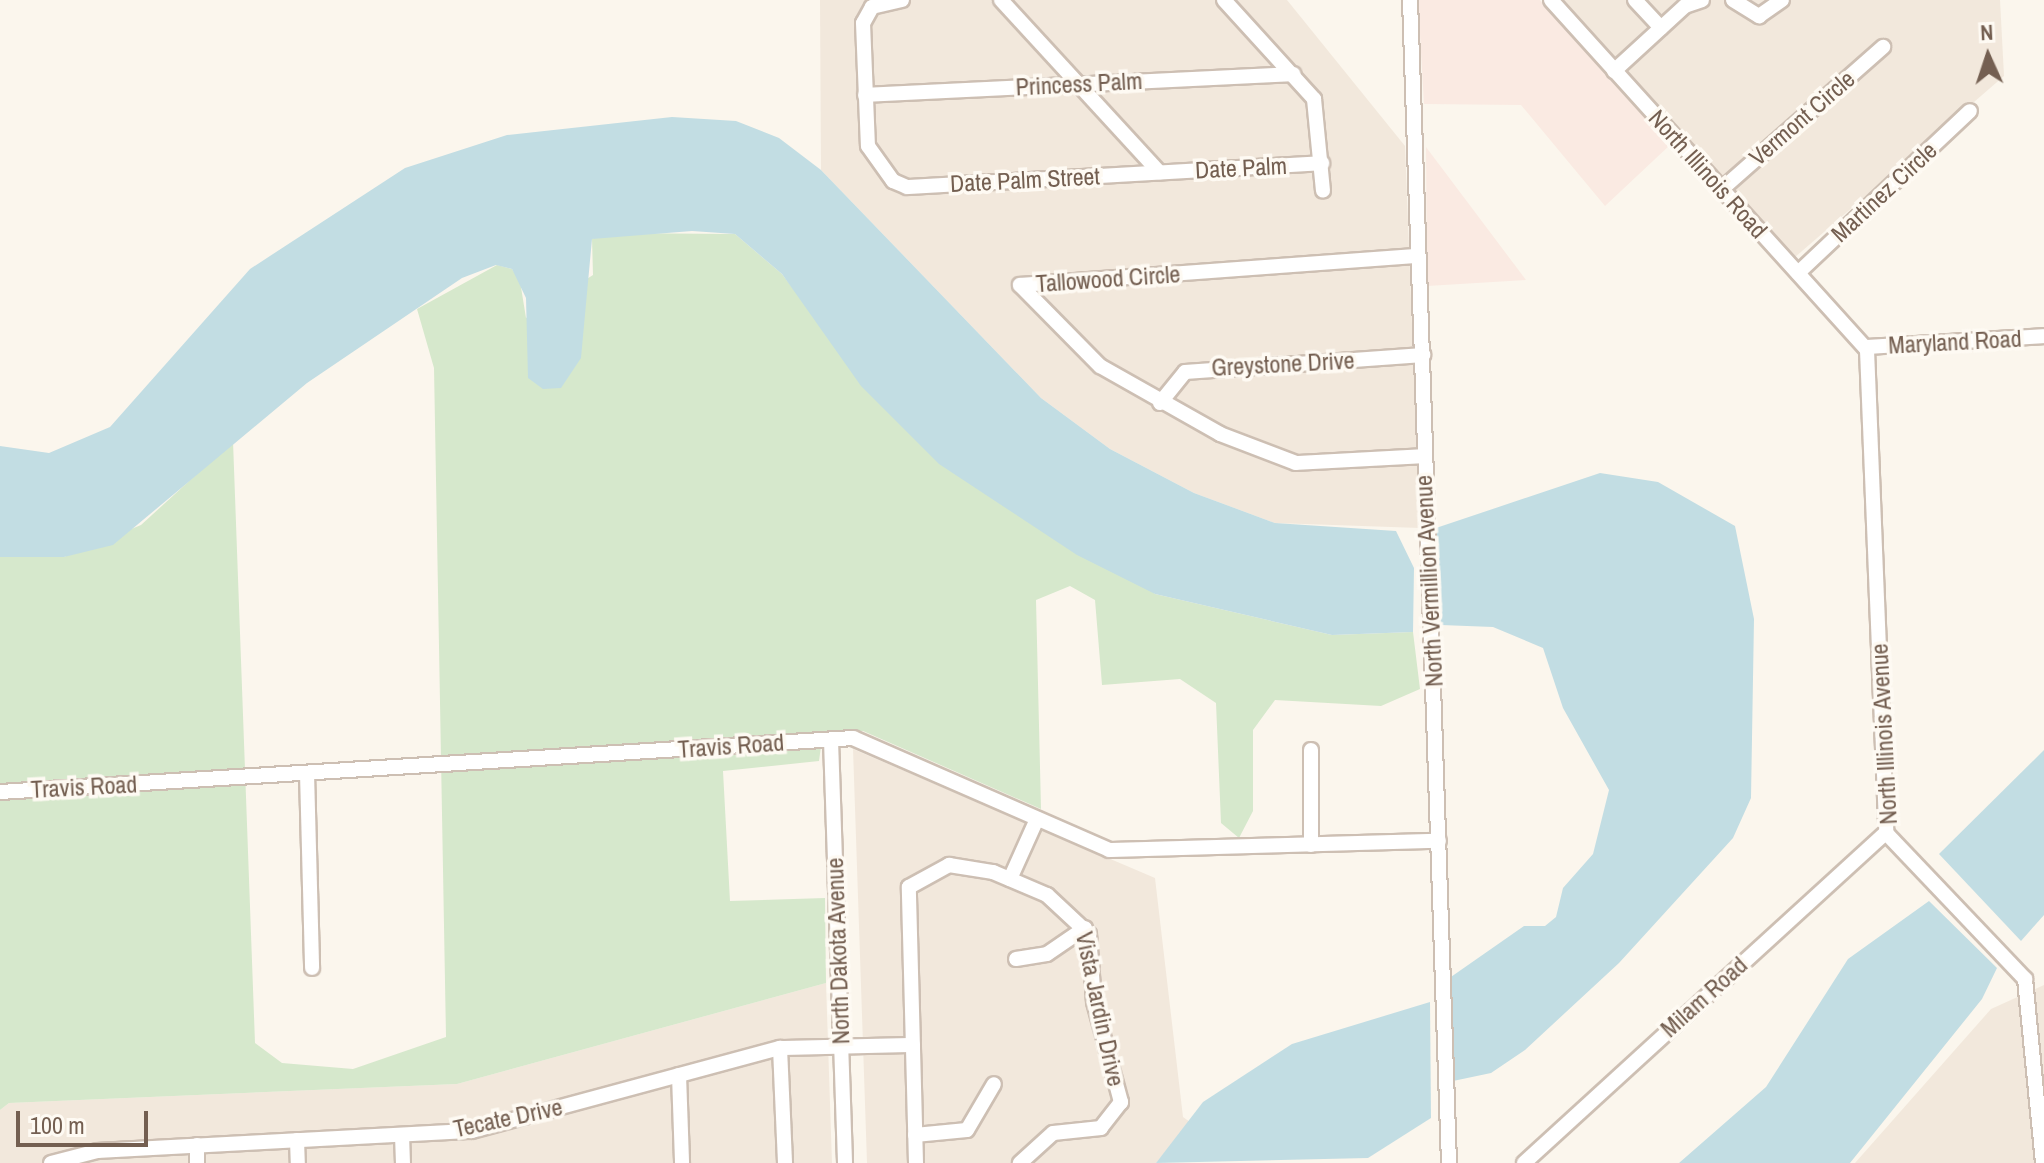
<!DOCTYPE html>
<html>
<head>
<meta charset="utf-8">
<style>
	body { margin:0 }
	#map { position:relative; width:2044px; height:1163px; overflow:hidden; background:#fbf6ed; font-family:"Archivo Narrow",sans-serif }
	div>[style] { position:absolute }
	[style*='--x'] { left:calc(var(--x)*1px); top:calc(var(--y)*1px); width:calc(var(--w)*1px); rotate:calc(var(--a)*1deg) }
	.residential>* { inset:0; background:#f2e8dc }
	.commercial>* { inset:0; background:#faeae2 }
	.green>* { inset:0; background:#d6e8cc }
	.water>* { inset:0; background:#c2dde3 }
	.roads { filter:drop-shadow(2px 0 #cdbfb3) drop-shadow(-2px 0 #cdbfb3) drop-shadow(0 2px #cdbfb3) drop-shadow(0 -2px #cdbfb3) }
	.minor>* { height:14px; margin:-7px; padding:0 7px; transform-origin:7px; border-radius:7px; background:#fff }
	span { translate:-50% -50%; white-space:nowrap; text-align:center; line-height:1.15; -webkit-text-stroke:7px #fefaf3; paint-order:stroke }
	.street-label { font-size:24px; color:#745f51 }
	.north { position:absolute; left:1948px; top:16px; width:80px; height:80px; -webkit-text-stroke:6px #fefaf3; paint-order:stroke; rotate:357deg; font-size:22px; font-weight:700; line-height:32px; text-align:center; color:#745f51 }
	.north::after { content:''; display:block; margin:auto; width:28px; height:36px; background:#745f51; clip-path:polygon(50% 0,100% 100%,50% 72%,0 100%) }
	.scale { position:absolute; left:16px; top:1111px; width:132px; height:36px; box-sizing:border-box; border:4px solid #745f51; border-top:0; padding-left:10px; font-size:24px; line-height:28px; white-space:nowrap; color:#745f51; -webkit-text-stroke:6px #fefaf3; paint-order:stroke }
</style>
</head>
<body>
<div id="map">
	<div class="residential">
		<div style="clip-path:polygon(820px 0,1287px 0,1405px 146px,1420px 528px,1275px 523px,1194px 493px,1110px 449px,1041px 398px,821px 170px)"></div>
		<div style="clip-path:polygon(1564px 0,2000px 0,2004px 76px,1794px 258px)"></div>
		<div style="clip-path:polygon(853px 749px,1155px 878px,1183px 1117px,1190px 1122px,1156px 1163px,867px 1163px)"></div>
		<div style="clip-path:polygon(826px 983px,832px 1163px,0 1163px,0 1110px,9px 1103px,457px 1084px)"></div>
		<div style="clip-path:polygon(2044px 985px,2044px 1163px,1855px 1163px,1991px 1009px)"></div>
	</div>
	<div class="commercial">
		<div style="clip-path:polygon(1418px 0,1540px 0,1670px 145px,1605px 206px,1521px 105px,1424px 104px)"></div>
		<div style="clip-path:polygon(1426px 147px,1526px 280px,1427px 286px)"></div>
	</div>
	<div class="green">
		<div style="clip-path:polygon(607px 233px,735px 234px,782px 274px,820px 324px,1155px 594px,1332px 635px,1413px 632px,1420px 689px,1381px 706px,1275px 700px,1253px 730px,1253px 811px,1239px 838px,1221px 823px,1216px 703px,1180px 679px,1102px 685px,1095px 600px,1070px 586px,1036px 600px,1041px 809px,863px 731px,823px 732px,819px 761px,723px 771px,730px 901px,825px 898px,826px 983px,457px 1084px,9px 1103px,0 1110px,0 557px,64px 557px,141px 525px,233px 441px,255px 1043px,282px 1063px,353px 1069px,446px 1037px,434px 368px,417px 309px,497px 265px,512px 269px,520px 281px,526px 318px,593px 275px,592px 239px)"></div>
	</div>
	<div class="water">
		<div style="clip-path:polygon(672px 117px,736px 121px,779px 138px,821px 170px,1041px 398px,1110px 449px,1194px 493px,1275px 523px,1396px 531px,1414px 568px,1413px 632px,1332px 635px,1155px 594px,1077px 555px,939px 464px,861px 386px,782px 274px,735px 234px,692px 231px,592px 239px,581px 358px,561px 388px,543px 389px,528px 378px,526px 298px,512px 269px,496px 265px,462px 278px,307px 383px,113px 545px,64px 557px,0 557px,0 446px,49px 453px,110px 427px,250px 269px,405px 168px,507px 135px)"></div>
		<div style="clip-path:polygon(1600px 473px,1658px 482px,1735px 526px,1754px 619px,1751px 798px,1733px 838px,1619px 963px,1525px 1050px,1491px 1073px,1453px 1081px,1448px 979px,1524px 926px,1545px 926px,1556px 917px,1563px 888px,1593px 854px,1609px 790px,1563px 708px,1543px 648px,1493px 627px,1441px 625px,1433px 529px)"></div>
		<div style="clip-path:polygon(2044px 750px,2044px 915px,2021px 941px,1939px 854px)"></div>
		<div style="clip-path:polygon(1929px 901px,1997px 968px,1982px 999px,1850px 1163px,1679px 1163px,1766px 1087px,1848px 959px)"></div>
		<div style="clip-path:polygon(1430px 1002px,1431px 1118px,1368px 1158px,1156px 1163px,1203px 1102px,1292px 1044px)"></div>
	</div>
	<div class="roads">
		<div class="minor">
			<div style="--x:902;--y:0;--w:31;--a:167"></div>
			<div style="--x:872;--y:7;--w:18;--a:119"></div>
			<div style="--x:863;--y:23;--w:123;--a:87.7"></div>
			<div style="--x:868;--y:146;--w:43;--a:54.5"></div>
			<div style="--x:893;--y:181;--w:15;--a:23"></div>
			<div style="--x:907;--y:187;--w:416;--a:-3.3"></div>
			<div style="--x:1001;--y:0;--w:234;--a:47.4"></div>
			<div style="--x:1224;--y:0;--w:134;--a:47.7"></div>
			<div style="--x:1314;--y:99;--w:92;--a:84.4"></div>
			<div style="--x:1410;--y:0;--w:1164;--a:88.08"></div>
			<div style="--x:1551;--y:0;--w:472;--a:47.9"></div>
			<div style="--x:1867;--y:350;--w:483;--a:87.7"></div>
			<div style="--x:1886;--y:833;--w:202;--a:46.4"></div>
			<div style="--x:2025;--y:979;--w:185;--a:84.4"></div>
			<div style="--x:1635;--y:0;--w:38;--a:47"></div>
			<div style="--x:1733;--y:0;--w:31;--a:32"></div>
			<div style="--x:1759;--y:16;--w:28;--a:-35"></div>
			<div style="--x:1614;--y:71;--w:96;--a:-42.5"></div>
			<div style="--x:1685;--y:6;--w:18;--a:-19"></div>
			<div style="--x:865;--y:95;--w:429;--a:-2.8"></div>
			<div style="--x:1722;--y:189;--w:215;--a:-41.4"></div>
			<div style="--x:1415;--y:256;--w:396;--a:175.8"></div>
			<div style="--x:1020;--y:285;--w:114;--a:45.4"></div>
			<div style="--x:1100;--y:366;--w:138;--a:29.5"></div>
			<div style="--x:1220;--y:434;--w:81;--a:20.9"></div>
			<div style="--x:1296;--y:463;--w:128;--a:-3.1"></div>
			<div style="--x:1798;--y:273;--w:236;--a:-43.3"></div>
			<div style="--x:1866;--y:347;--w:178;--a:-3.5"></div>
			<div style="--x:1160;--y:403;--w:40;--a:-51"></div>
			<div style="--x:1185;--y:372;--w:239;--a:-4.1"></div>
			<div style="--x:831;--y:740;--w:423;--a:88.1"></div>
			<div style="--x:1311;--y:750;--w:95;--a:90"></div>
			<div style="--x:307;--y:773;--w:195;--a:88.5"></div>
			<div style="--x:0;--y:792;--w:855;--a:-3.62"></div>
			<div style="--x:853;--y:738;--w:279;--a:23.6"></div>
			<div style="--x:1109;--y:850;--w:330;--a:-1.6"></div>
			<div style="--x:1010;--y:879;--w:66;--a:-65.8"></div>
			<div style="--x:1016;--y:959;--w:31;--a:-9"></div>
			<div style="--x:1047;--y:954;--w:46;--a:-34.4"></div>
			<div style="--x:780;--y:1048;--w:115;--a:87.5"></div>
			<div style="--x:679;--y:1075;--w:88;--a:88"></div>
			<div style="--x:402;--y:1135;--w:28;--a:88"></div>
			<div style="--x:915;--y:1135;--w:52;--a:-5.5"></div>
			<div style="--x:967;--y:1130;--w:53;--a:-59.6"></div>
			<div style="--x:297;--y:1140;--w:23;--a:88"></div>
			<div style="--x:197;--y:1145;--w:18;--a:90"></div>
			<div style="--x:51;--y:1163;--w:48;--a:-14.6"></div>
			<div style="--x:97;--y:1151;--w:376;--a:-3.1"></div>
			<div style="--x:472;--y:1131;--w:319;--a:-15.1"></div>
			<div style="--x:780;--y:1048;--w:133;--a:-1.3"></div>
			<div style="--x:916;--y:1163;--w:276;--a:-91.5"></div>
			<div style="--x:909;--y:887;--w:46;--a:-28.8"></div>
			<div style="--x:949;--y:865;--w:45;--a:9"></div>
			<div style="--x:993;--y:872;--w:59;--a:23.1"></div>
			<div style="--x:1047;--y:895;--w:57;--a:42.9"></div>
			<div style="--x:1089;--y:934;--w:68;--a:85.8"></div>
			<div style="--x:1094;--y:1002;--w:104;--a:74.9"></div>
			<div style="--x:1121;--y:1102;--w:33;--a:128"></div>
			<div style="--x:1101;--y:1128;--w:48;--a:174.1"></div>
			<div style="--x:1053;--y:1133;--w:45;--a:137.7"></div>
			<div style="--x:1524;--y:1163;--w:490;--a:-42.4"></div>
		</div>
	</div>
	<div class="street-label">
		<span style="left:1079px;top:84px;rotate:-3deg">Princess Palm</span>
		<span style="left:1802px;top:118px;rotate:-41deg">Vermont Circle</span>
		<span style="left:1241px;top:168px;rotate:-3deg">Date Palm</span>
		<span style="left:1708px;top:174px;rotate:48deg">North Illinois Road</span>
		<span style="left:1025px;top:180px;rotate:-3deg">Date Palm Street</span>
		<span style="left:1884px;top:192px;rotate:-43deg">Martinez Circle</span>
		<span style="left:1108px;top:279px;rotate:-4deg">Tallowood Circle</span>
		<span style="left:1955px;top:342px;rotate:-3deg">Maryland Road</span>
		<span style="left:1283px;top:364px;rotate:-3deg">Greystone Drive</span>
		<span style="left:1429px;top:581px;rotate:-93deg">North Vermillion Avenue</span>
		<span style="left:1884px;top:734px;rotate:-93deg">North Illinois Avenue</span>
		<span style="left:731px;top:746px;rotate:-4deg">Travis Road</span>
		<span style="left:84px;top:787px;rotate:-3deg">Travis Road</span>
		<span style="left:838px;top:951px;rotate:-92deg">North Dakota Avenue</span>
		<span style="left:1704px;top:997px;rotate:-42deg">Milam Road</span>
		<span style="left:1100px;top:1009px;rotate:78deg">Vista Jardin Drive</span>
		<span style="left:508px;top:1118px;rotate:-12deg">Tecate Drive</span>
	</div>
	<div class="north">N</div>
	<div class="scale">100 m</div>
</div>
</body>
</html>
